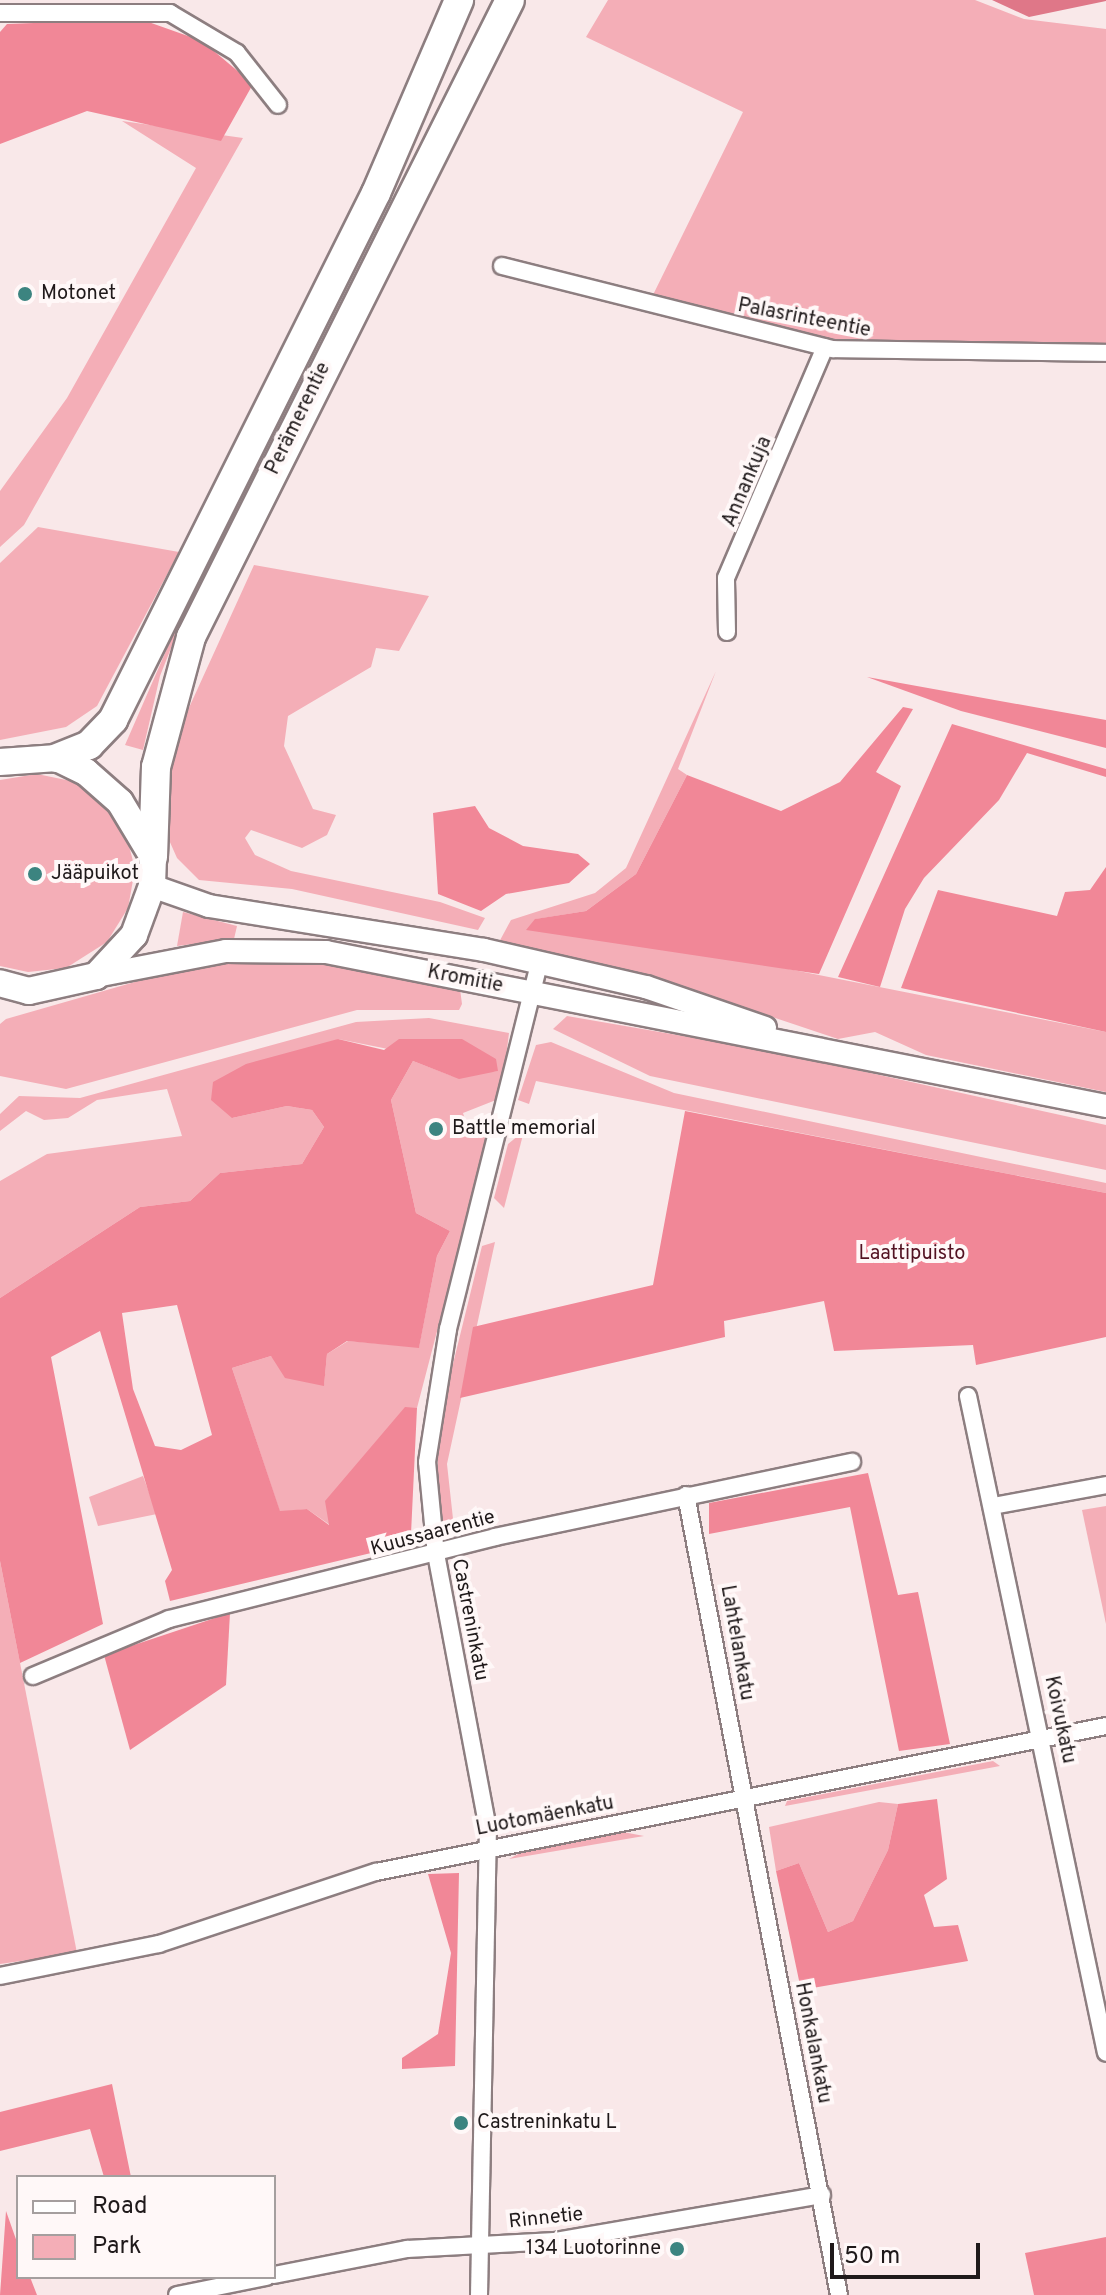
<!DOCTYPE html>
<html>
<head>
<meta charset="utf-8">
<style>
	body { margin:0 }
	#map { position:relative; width:1106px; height:2295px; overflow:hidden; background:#f9e8e9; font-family:Overpass,sans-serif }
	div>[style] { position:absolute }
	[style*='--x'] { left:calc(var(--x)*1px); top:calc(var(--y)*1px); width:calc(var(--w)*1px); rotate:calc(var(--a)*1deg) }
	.green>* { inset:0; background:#f4aeb7 }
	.forest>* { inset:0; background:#f18797 }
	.water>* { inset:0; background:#df7788 }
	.roads { filter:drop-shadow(2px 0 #8d7e80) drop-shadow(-2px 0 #8d7e80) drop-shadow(0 2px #8d7e80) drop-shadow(0 -2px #8d7e80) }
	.minor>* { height:16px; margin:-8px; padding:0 8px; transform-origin:8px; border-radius:8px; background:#fff }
	.secondary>* { height:22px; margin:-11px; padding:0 11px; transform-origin:11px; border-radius:11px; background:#fff }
	.trunk>* { height:26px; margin:-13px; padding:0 13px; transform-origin:13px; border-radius:13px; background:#fff }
	.motorway>* { height:28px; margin:-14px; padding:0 14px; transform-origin:14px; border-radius:14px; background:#fff }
	.dots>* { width:22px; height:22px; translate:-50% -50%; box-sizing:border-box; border:4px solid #fff8f8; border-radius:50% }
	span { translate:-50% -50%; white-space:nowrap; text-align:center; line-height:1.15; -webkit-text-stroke:8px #fff8f8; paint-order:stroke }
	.poi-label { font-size:20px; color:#1f191a }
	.left { translate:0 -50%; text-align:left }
	.right { translate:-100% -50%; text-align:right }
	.street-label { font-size:20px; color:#1f191a }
	.park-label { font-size:20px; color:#531222 }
	.legend { position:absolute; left:16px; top:2175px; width:260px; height:104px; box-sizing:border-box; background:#fff8f8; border:2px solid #a59f9f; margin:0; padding:10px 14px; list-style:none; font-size:24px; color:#1f191a }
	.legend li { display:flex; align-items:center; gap:16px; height:40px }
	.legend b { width:40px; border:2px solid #a59f9f }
	.scale { position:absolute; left:830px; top:2243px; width:150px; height:36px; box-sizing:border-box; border:4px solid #1f191a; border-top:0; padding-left:10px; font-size:24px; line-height:28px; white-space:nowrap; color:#1f191a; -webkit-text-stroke:6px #fff8f8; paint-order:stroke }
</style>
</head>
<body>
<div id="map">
	<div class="green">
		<div style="clip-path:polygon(608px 0,975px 0,1024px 19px,1106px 29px,1106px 349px,809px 338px,650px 301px,743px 112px,586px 37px)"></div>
		<div style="clip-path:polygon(122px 121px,243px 138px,24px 525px,0 547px,0 491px,67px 398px,196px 168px)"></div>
		<div style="clip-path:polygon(38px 527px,179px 552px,97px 706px,66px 727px,0 740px,0 563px)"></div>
		<div style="clip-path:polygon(207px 557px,160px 676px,143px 750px,125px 745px)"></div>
		<div style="clip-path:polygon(254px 565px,429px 596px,399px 651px,376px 648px,371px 667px,288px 716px,284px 746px,313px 809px,336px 815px,327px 835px,302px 848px,251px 830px,245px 838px,255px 855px,291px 871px,440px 902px,485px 918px,478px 930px,292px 889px,199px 880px,177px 858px,169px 840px,169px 781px,177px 734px)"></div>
		<div style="clip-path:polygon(716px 671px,678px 769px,687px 775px,636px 874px,586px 911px,536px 919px,1106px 1032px,1106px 1092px,926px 1055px,875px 1032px,838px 1039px,650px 976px,498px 944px,511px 920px,595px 893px,626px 868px)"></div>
		<div style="clip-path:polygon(37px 774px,71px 781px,103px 800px,125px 830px,135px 869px,128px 908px,107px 942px,66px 968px,28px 972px,0 966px,0 780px)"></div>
		<div style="clip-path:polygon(183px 912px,237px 926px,234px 939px,177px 946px)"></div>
		<div style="clip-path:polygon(309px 960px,460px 989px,462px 1004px,459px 1010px,357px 1010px,66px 1089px,0 1076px,0 1024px,6px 1019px,194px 965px)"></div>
		<div style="clip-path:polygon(567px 1016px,775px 1052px,1106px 1125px,1106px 1170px,650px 1076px,553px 1029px)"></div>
		<div style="clip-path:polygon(429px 1018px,509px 1033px,503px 1081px,496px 1100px,463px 1113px,470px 1136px,488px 1136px,417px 1408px,405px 1408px,330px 1525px,307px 1509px,280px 1512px,232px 1368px,271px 1356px,324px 1385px,327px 1354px,348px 1341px,419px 1347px,437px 1256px,450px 1231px,416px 1213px,391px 1100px,413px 1061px,452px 1076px,498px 1071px,338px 1039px,232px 1118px,287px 1106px,312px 1110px,324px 1127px,302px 1164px,220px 1173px,190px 1201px,140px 1207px,0 1298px,0 1181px,47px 1154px,182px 1136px,167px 1089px,97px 1100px,68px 1118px,44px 1120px,26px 1111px,0 1131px,0 1114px,19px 1096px,80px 1098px,356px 1022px)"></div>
		<div style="clip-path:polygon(551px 1042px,674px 1093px,1106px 1183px,1106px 1193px,536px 1081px,529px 1104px,518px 1100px,536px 1045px)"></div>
		<div style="clip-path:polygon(524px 1131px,504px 1208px,494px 1198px,508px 1144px)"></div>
		<div style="clip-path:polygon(495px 1242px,447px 1464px,454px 1528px,448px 1529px,439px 1513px,437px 1429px,482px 1246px)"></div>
		<div style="clip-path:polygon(143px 1476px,157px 1514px,98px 1526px,89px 1497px)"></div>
		<div style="clip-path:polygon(1106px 1506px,1106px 1624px,1082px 1510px)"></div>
		<div style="clip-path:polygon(0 1561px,77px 1953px,0 1964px)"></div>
		<div style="clip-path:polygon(993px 1761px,1000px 1766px,785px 1806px,787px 1801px)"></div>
		<div style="clip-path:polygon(879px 1802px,898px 1804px,888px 1850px,853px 1921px,828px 1932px,799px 1863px,776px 1871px,769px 1827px)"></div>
		<div style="clip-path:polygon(623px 1832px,644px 1836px,509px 1859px,520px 1853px)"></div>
	</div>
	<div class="forest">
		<div style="clip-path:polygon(140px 19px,202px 41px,253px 84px,221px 141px,87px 111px,0 144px,0 32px,7px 24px)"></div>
		<div style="clip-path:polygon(867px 677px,1106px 720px,1106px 748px,961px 711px)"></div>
		<div style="clip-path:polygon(903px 707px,913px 709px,876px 772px,901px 786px,819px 974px,526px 930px,535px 919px,586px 911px,636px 874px,687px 775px,781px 811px,840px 782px)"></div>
		<div style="clip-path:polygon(952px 724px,1106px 769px,1106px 777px,1027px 753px,999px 800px,924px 878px,905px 909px,880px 987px,838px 977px)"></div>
		<div style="clip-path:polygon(475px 806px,489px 828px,523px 846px,578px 854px,590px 864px,569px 883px,506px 894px,481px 911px,438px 894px,433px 813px)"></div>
		<div style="clip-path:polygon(1106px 867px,1106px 1032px,901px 988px,938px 890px,1057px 916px,1065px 892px,1090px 890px)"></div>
		<div style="clip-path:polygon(evenodd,338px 1039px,384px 1050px,399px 1039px,462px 1039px,496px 1059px,498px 1071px,459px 1079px,413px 1061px,391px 1100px,416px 1213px,450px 1231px,437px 1256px,419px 1348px,347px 1341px,327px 1354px,324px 1386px,285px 1378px,271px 1356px,232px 1368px,280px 1511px,307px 1509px,329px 1525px,325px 1501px,405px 1407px,417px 1408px,411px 1534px,392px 1548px,170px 1601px,165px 1581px,172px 1570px,100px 1331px,51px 1357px,103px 1624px,20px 1663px,0 1561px,0 1298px,140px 1207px,190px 1201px,220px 1173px,302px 1164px,324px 1127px,312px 1110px,287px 1106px,232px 1118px,211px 1100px,213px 1082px,246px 1064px,338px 1039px,177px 1305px,212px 1435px,181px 1450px,155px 1446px,133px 1389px,122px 1313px,177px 1305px)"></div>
		<div style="clip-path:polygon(685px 1111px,1106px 1193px,1106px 1337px,976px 1365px,973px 1345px,834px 1351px,824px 1301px,724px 1321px,725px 1337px,460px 1398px,473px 1327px,653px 1285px)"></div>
		<div style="clip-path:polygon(868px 1473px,898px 1595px,918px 1592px,950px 1744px,899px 1751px,850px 1507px,709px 1534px,709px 1503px)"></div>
		<div style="clip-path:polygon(230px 1613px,226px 1685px,130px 1750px,104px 1655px)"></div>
		<div style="clip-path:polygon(937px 1799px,947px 1879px,924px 1895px,934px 1927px,958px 1925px,968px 1961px,801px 1990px,776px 1871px,799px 1863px,828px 1932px,853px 1921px,888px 1850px,898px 1804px)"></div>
		<div style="clip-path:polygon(459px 1873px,455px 2066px,402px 2069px,402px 2058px,438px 2034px,451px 1953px,428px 1874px)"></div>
		<div style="clip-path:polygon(112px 2084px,131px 2177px,104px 2177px,90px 2129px,0 2151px,0 2112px)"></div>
		<div style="clip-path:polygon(6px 2211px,18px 2245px,18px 2277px,30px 2277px,37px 2295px,0 2295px)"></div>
		<div style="clip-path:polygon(1106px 2237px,1106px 2295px,1034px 2295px,1025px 2253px)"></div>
	</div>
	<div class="water">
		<div style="clip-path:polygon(992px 0,1106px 0,1106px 1px,1029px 17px)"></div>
	</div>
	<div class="roads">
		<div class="minor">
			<div style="--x:0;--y:13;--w:170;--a:0"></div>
			<div style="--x:170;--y:13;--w:78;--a:30.8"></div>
			<div style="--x:237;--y:53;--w:66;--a:51.7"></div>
			<div style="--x:502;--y:266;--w:341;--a:14.1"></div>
			<div style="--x:833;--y:349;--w:273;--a:0.8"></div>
			<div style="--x:727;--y:632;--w:54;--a:-91.1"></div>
			<div style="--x:726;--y:578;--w:251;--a:-66.8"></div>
			<div style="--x:968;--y:1396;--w:671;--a:78.14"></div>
			<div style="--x:686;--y:1495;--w:814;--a:79.17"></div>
			<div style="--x:993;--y:1506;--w:115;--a:-10.5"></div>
			<div style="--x:33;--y:1676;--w:147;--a:-22.7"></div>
			<div style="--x:169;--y:1619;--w:336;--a:-14.1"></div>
			<div style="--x:495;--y:1537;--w:365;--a:-11.9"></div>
			<div style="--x:0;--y:1976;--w:162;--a:-11.4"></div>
			<div style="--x:159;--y:1944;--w:229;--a:-18.4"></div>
			<div style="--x:376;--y:1872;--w:744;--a:-11.31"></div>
			<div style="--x:274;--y:2275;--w:136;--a:-11.1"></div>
			<div style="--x:407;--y:2249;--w:148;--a:-3.1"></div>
			<div style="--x:555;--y:2241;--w:271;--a:-9.8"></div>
			<div style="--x:177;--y:2295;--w:91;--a:-11.4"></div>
			<div style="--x:479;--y:2295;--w:466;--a:-88.9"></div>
			<div style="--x:488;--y:1829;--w:279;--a:-100.7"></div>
			<div style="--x:436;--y:1555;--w:93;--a:-95.5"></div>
			<div style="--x:427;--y:1462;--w:135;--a:-81"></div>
			<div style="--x:448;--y:1329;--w:376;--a:-76"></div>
		</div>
		<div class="secondary">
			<div style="--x:152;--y:886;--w:60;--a:19.3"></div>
			<div style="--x:209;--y:906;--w:278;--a:9.1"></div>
			<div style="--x:484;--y:950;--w:166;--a:12.9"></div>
			<div style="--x:646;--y:987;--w:126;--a:19"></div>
			<div style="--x:96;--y:976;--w:132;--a:-10.9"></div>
			<div style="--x:226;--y:951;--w:100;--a:0.6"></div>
			<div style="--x:326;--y:952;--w:795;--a:11.17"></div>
		</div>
		<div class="trunk">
			<div style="--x:0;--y:762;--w:57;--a:-4"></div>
			<div style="--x:57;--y:758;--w:32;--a:26"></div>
			<div style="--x:86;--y:772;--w:45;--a:41.4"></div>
			<div style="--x:120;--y:802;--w:64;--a:59"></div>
			<div style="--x:153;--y:857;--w:29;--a:92"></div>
			<div style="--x:152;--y:886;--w:52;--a:110.2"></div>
			<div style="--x:134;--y:935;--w:56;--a:132.8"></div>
			<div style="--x:96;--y:976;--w:69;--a:167.4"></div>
			<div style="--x:29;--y:991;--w:30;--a:-165"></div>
		</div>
		<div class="motorway">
			<div style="--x:57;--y:758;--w:35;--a:-22"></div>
			<div style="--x:89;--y:745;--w:35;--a:-46"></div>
			<div style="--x:113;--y:720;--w:589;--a:-63.48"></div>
			<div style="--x:376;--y:193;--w:210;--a:-66.7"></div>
			<div style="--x:153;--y:857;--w:90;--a:-88.1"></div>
			<div style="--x:156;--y:767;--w:135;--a:-74.9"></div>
			<div style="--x:191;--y:637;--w:712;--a:-63.4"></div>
		</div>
	</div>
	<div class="dots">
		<div style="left:25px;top:294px;background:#3c8480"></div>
		<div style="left:35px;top:874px;background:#3c8480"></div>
		<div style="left:436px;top:1129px;background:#3c8480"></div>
		<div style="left:461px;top:2123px;background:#3c8480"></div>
		<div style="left:677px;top:2249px;background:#3c8480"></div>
	</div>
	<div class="poi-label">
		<span class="left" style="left:41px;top:294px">Motonet</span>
		<span class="left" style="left:51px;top:874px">Jääpuikot</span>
		<span class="left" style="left:452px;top:1129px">Battle memorial</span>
		<span class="left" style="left:477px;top:2123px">Castreninkatu L</span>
		<span class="right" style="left:661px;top:2249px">134 Luotorinne</span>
	</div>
	<div class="street-label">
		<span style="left:804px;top:319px;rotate:11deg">Palasrinteentie</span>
		<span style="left:299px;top:419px;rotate:-64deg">Perämerentie</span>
		<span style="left:748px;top:482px;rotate:-67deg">Annankuja</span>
		<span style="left:465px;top:980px;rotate:11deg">Kromitie</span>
		<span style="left:433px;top:1534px;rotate:-15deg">Kuussaarentie</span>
		<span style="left:469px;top:1620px;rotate:79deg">Castreninkatu</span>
		<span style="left:736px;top:1643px;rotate:80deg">Lahtelankatu</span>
		<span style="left:1059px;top:1720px;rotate:78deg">Koivukatu</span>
		<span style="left:545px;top:1817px;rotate:-11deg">Luotomäenkatu</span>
		<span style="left:812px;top:2043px;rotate:79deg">Honkalankatu</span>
		<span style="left:546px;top:2219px;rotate:-6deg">Rinnetie</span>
	</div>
	<div class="park-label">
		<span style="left:912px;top:1254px">Laattipuisto</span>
	</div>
	<ul class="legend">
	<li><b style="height:10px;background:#fff"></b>Road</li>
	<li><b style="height:22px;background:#f4aeb7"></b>Park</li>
	</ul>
	<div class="scale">50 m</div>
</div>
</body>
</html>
